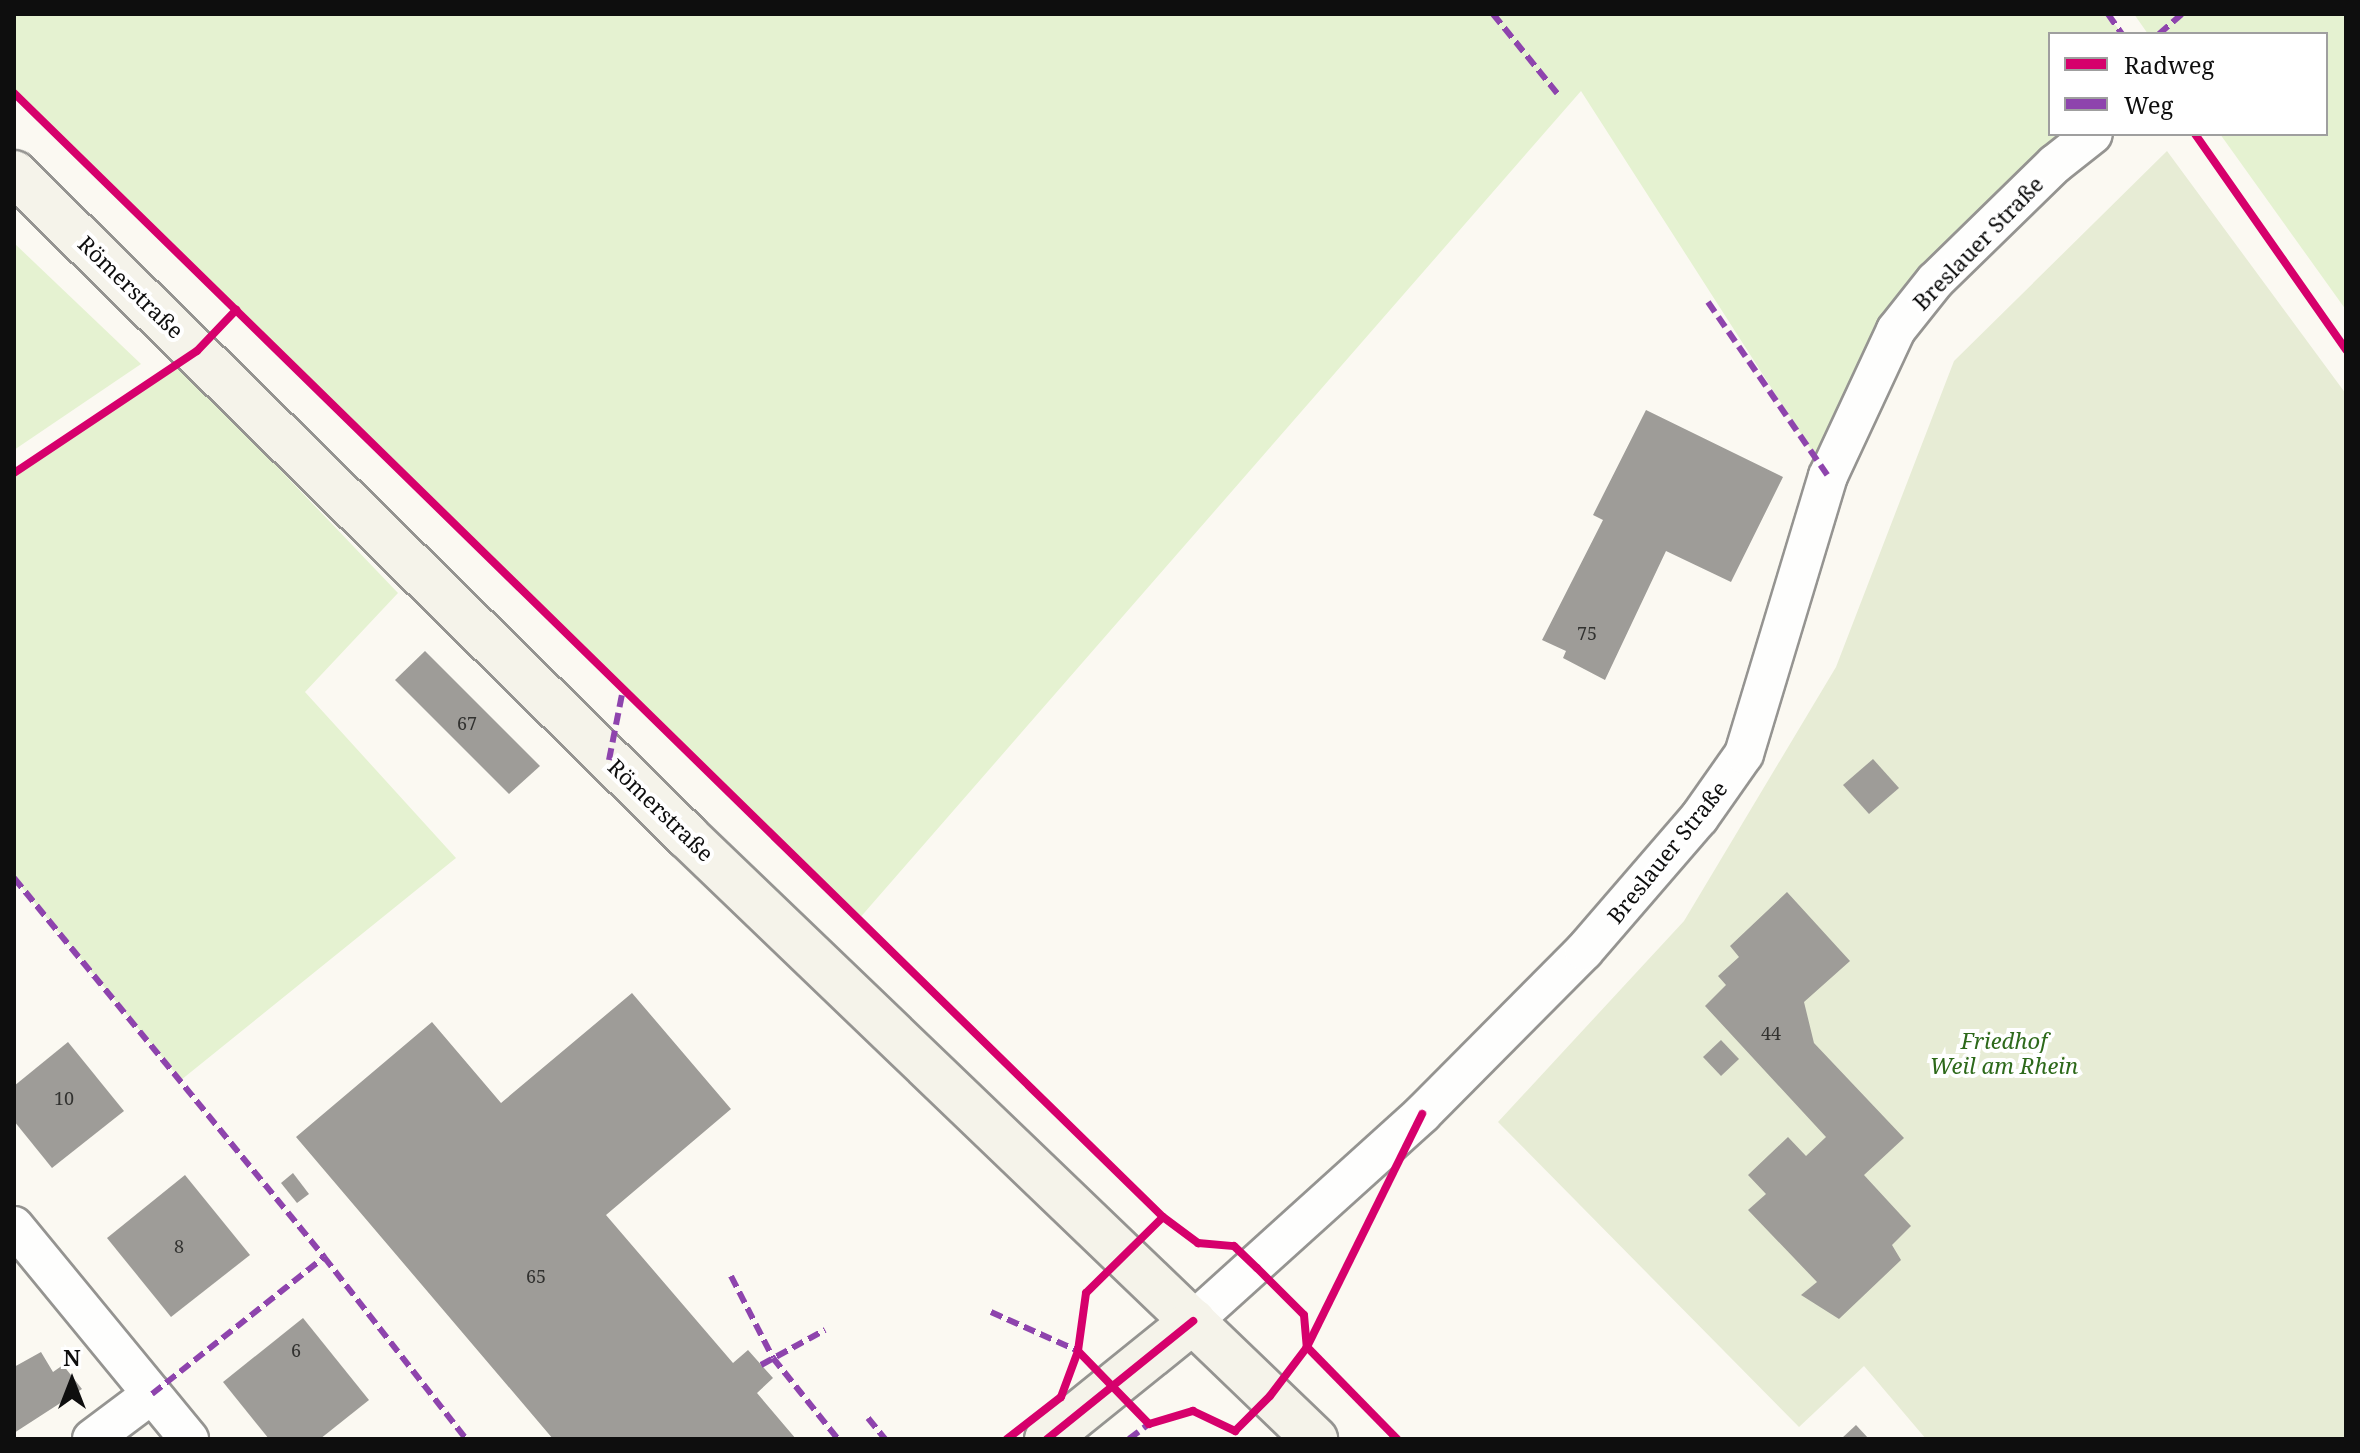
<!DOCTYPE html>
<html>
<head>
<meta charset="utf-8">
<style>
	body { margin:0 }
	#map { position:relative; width:2360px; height:1453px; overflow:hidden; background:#fbf9f2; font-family:"Noto Serif",serif }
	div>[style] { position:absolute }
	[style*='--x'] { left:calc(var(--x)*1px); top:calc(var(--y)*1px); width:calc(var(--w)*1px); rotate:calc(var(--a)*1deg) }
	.green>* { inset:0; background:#e5f2d1 }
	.cemetery>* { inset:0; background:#e7ecd5 }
	.building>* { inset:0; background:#9e9c98 }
	.roads { filter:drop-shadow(2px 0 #959491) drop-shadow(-2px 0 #959491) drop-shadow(0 2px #959491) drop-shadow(0 -2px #959491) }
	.street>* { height:38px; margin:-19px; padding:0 19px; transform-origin:19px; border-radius:19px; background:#fefefd }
	.secondary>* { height:44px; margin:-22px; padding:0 22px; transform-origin:22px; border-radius:22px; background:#f5f3ea }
	.quiet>* { height:6px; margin-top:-3px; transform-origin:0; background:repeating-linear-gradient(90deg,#8e44ad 0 12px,transparent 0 18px) }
	.cycleway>* { height:8px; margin:-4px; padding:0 4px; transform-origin:4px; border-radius:4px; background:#d6006c }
	span { translate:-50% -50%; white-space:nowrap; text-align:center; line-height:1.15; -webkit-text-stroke:8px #fff; paint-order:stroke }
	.number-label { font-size:18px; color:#323230 }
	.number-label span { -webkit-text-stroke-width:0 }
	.street-label { font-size:22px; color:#0e0e0e }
	.park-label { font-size:22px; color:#2d691a; font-style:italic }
	.frame { position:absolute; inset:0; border:16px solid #0e0e0e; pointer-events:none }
	.legend { position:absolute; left:2048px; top:32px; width:280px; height:104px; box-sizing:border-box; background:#fff; border:2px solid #9f9f9f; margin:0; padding:10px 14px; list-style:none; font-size:24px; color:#0e0e0e }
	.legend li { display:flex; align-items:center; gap:16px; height:40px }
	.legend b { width:40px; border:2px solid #9f9f9f }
	.north { position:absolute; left:32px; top:1341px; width:80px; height:80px; -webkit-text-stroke:6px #fff; paint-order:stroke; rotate:0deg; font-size:22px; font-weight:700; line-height:32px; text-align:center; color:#0e0e0e }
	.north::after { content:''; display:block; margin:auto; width:28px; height:36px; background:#0e0e0e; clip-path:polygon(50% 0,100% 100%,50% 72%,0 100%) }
</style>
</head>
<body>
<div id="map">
	<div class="green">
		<div style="clip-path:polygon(14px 14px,2107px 14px,2122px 34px,2050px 34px,2050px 134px,2093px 134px,1935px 281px,1828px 476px,1581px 91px,858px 920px,14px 93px)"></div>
		<div style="clip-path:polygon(2134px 14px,2346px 14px,2346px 310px,2220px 134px,2326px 134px,2326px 34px,2148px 34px)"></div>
		<div style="clip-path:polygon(14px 243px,141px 364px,14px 450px)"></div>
		<div style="clip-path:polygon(178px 363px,398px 593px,305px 692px,456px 858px,181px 1080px,14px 878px,14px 473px)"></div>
	</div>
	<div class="cemetery">
		<div style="clip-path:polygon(2167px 151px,2346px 394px,2346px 1439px,1926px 1439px,1864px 1366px,1799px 1427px,1498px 1122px,1684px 921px,1836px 667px,1954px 361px)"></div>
	</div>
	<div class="building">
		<div style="clip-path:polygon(1646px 410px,1783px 477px,1731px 582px,1666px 551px,1605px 680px,1563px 658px,1566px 651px,1542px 640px,1603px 520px,1593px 515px)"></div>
		<div style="clip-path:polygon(425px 651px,540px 766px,509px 794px,395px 680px)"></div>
		<div style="clip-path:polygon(1873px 759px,1899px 788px,1869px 814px,1843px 785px)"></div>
		<div style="clip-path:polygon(1787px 892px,1850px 961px,1804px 1002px,1814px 1043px,1904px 1138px,1864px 1175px,1911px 1226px,1892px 1245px,1901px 1260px,1839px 1319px,1801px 1295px,1817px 1282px,1748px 1210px,1766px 1194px,1748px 1175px,1788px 1137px,1806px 1156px,1826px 1137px,1705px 1006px,1726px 985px,1718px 976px,1739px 957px,1730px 946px)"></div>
		<div style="clip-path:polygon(632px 993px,731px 1109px,606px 1215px,733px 1363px,748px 1350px,773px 1378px,757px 1393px,796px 1439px,553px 1439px,296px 1137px,432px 1022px,501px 1103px)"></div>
		<div style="clip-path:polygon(1721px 1040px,1739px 1059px,1721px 1076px,1703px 1057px)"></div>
		<div style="clip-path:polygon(68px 1042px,124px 1111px,52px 1168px,14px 1121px,14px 1086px)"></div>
		<div style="clip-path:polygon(293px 1173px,309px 1194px,297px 1203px,281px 1183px)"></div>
		<div style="clip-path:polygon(185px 1175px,250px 1255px,171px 1317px,107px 1238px)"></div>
		<div style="clip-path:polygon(303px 1318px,369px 1400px,320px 1439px,269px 1439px,223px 1382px)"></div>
		<div style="clip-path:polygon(41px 1352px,53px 1372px,63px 1365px,82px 1389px,14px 1433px,14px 1367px)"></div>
		<div style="clip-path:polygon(1856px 1425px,1869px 1439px,1841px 1439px)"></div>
	</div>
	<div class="roads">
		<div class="street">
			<div style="--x:14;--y:1226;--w:276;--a:50.6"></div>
			<div style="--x:1193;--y:1321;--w:309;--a:-42.1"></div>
			<div style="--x:1422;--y:1114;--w:230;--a:-45.2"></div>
			<div style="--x:1584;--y:951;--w:176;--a:-49.2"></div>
			<div style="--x:1699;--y:818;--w:78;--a:-54.9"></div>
			<div style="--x:1744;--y:754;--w:290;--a:-73.2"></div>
			<div style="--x:1828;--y:476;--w:161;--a:-65"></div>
			<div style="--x:1896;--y:330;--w:63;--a:-51.5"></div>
			<div style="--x:1935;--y:281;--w:168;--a:-44.3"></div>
			<div style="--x:2055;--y:164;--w:48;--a:-38.3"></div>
			<div style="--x:92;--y:1439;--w:75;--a:-36.9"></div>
		</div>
		<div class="secondary">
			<div style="--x:14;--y:173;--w:945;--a:44.57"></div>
			<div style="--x:687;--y:836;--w:871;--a:43.84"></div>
			<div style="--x:1047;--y:1439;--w:188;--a:-38.9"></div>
		</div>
	</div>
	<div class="quiet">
		<div style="--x:1493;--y:14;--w:102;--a:51"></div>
		<div style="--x:2108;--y:14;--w:24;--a:55"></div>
		<div style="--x:2159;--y:34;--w:30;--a:-41"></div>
		<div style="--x:1708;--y:302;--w:211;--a:55.4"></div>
		<div style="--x:609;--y:760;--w:72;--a:-78.8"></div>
		<div style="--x:14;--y:878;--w:490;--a:50.7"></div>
		<div style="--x:324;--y:1257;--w:231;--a:52"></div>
		<div style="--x:731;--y:1276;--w:92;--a:62.9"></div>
		<div style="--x:773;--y:1358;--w:104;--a:51.3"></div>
		<div style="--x:991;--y:1312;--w:95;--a:24.1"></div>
		<div style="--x:1078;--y:1351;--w:5;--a:112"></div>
		<div style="--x:761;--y:1365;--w:73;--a:-28.7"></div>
		<div style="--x:152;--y:1394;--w:220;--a:-38.5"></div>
		<div style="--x:868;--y:1418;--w:27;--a:51"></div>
		<div style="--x:1129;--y:1439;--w:25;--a:-37"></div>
	</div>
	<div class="cycleway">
		<div style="--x:14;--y:93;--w:1607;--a:44.37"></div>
		<div style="--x:1163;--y:1217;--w:44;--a:36.6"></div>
		<div style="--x:1198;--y:1243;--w:36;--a:5"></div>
		<div style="--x:1234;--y:1246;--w:32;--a:44"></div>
		<div style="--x:1257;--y:1268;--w:66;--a:45"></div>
		<div style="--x:1304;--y:1315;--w:32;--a:85"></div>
		<div style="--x:1307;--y:1347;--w:129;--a:45.6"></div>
		<div style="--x:2195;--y:134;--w:264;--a:55"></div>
		<div style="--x:14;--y:473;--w:220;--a:-33.7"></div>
		<div style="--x:197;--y:351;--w:57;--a:-46.4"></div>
		<div style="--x:1163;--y:1217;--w:108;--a:135.4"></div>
		<div style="--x:1086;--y:1293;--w:59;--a:97.9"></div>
		<div style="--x:1078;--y:1351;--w:102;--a:45.8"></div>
		<div style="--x:1149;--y:1424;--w:46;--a:-16.5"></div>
		<div style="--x:1193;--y:1411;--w:47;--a:25.5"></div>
		<div style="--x:1235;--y:1431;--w:49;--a:-45"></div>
		<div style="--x:1270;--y:1396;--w:61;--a:-52.9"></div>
		<div style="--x:1307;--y:1347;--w:260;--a:-63.7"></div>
		<div style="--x:1007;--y:1439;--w:68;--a:-37.9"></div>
		<div style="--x:1061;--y:1397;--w:49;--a:-69.7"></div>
		<div style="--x:1047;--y:1439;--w:188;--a:-38.9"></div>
	</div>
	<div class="number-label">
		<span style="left:1587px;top:633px">75</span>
		<span style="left:467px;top:723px">67</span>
		<span style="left:1771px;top:1033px">44</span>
		<span style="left:64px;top:1098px">10</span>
		<span style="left:179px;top:1246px">8</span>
		<span style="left:536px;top:1276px">65</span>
		<span style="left:296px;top:1350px">6</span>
	</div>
	<div class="street-label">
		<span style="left:1978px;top:243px;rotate:-46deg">Breslauer Straße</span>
		<span style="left:131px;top:287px;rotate:44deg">Römerstraße</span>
		<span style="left:661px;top:810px;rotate:44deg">Römerstraße</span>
		<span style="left:1667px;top:852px;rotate:-51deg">Breslauer Straße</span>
	</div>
	<div class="park-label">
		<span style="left:2004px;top:1053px">Friedhof<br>Weil am Rhein</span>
	</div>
	<div class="frame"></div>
	<ul class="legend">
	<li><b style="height:10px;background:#d6006c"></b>Radweg</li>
	<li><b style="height:10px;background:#8e44ad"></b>Weg</li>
	</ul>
	<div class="north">N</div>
</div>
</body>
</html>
